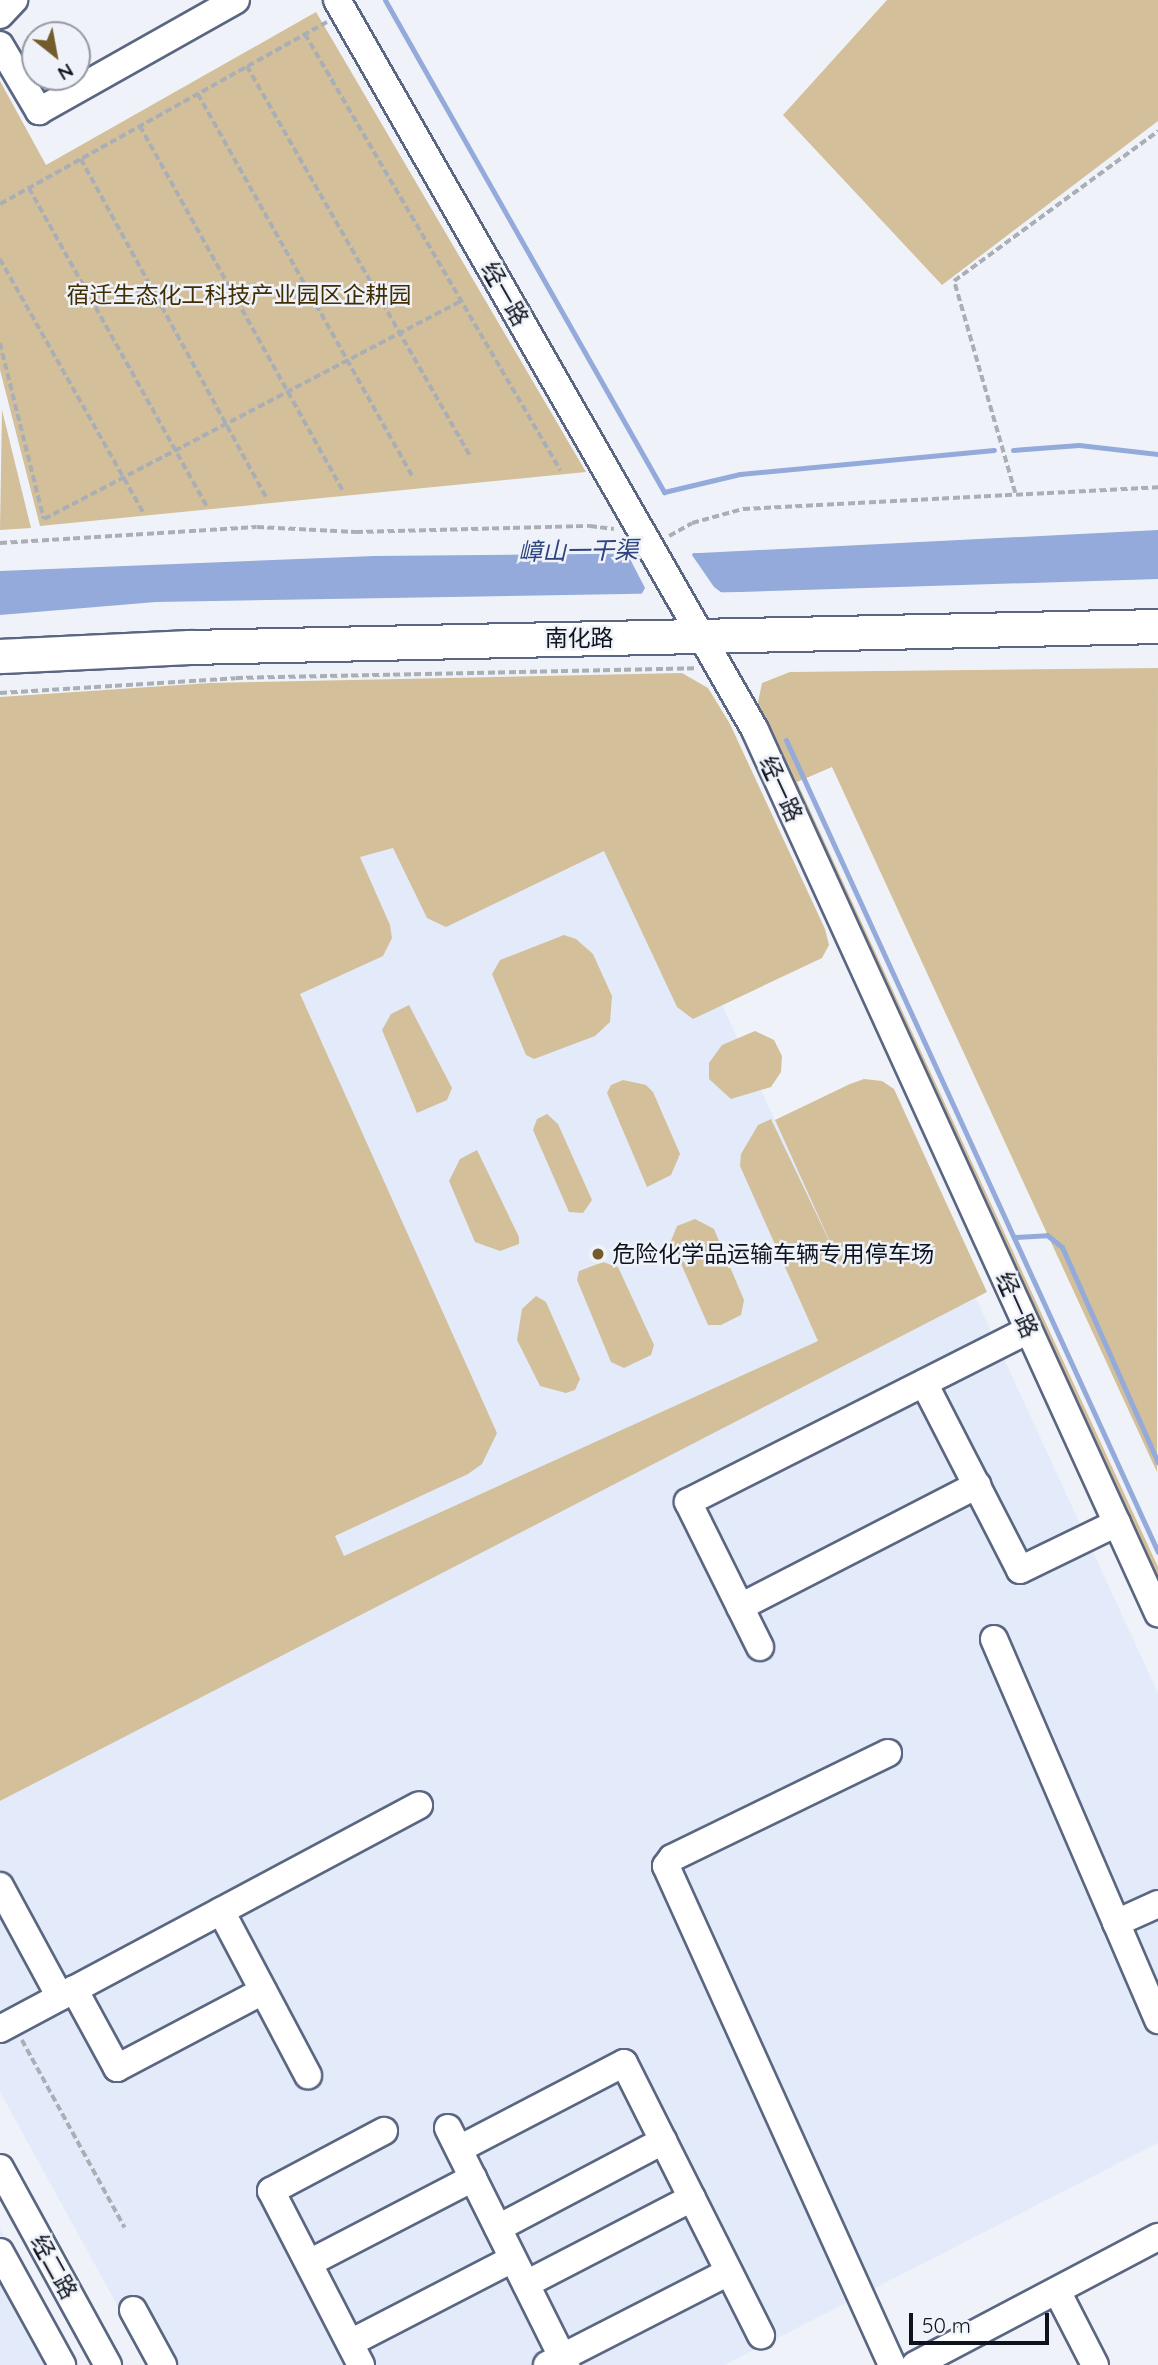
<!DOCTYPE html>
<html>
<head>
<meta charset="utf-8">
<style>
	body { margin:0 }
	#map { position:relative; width:1158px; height:2365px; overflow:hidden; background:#eff3f9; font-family:Quicksand,"Noto Sans SC",sans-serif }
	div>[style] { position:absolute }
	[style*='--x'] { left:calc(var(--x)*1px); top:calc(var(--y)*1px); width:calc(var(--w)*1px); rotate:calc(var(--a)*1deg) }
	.built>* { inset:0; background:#e3ebfa }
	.green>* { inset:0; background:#d3bf99 }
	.water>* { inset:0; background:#94aada }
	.pier>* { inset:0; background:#eff3f9 }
	.stream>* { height:5px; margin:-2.5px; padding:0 2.5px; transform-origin:2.5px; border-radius:2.5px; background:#94aada }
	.path>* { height:3.5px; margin-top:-1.75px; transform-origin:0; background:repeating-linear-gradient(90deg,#aaaeb5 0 7px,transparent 0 10.5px) }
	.roads { filter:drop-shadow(2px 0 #5a6682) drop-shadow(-2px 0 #5a6682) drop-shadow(0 2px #5a6682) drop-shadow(0 -2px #5a6682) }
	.minor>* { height:26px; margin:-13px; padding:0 13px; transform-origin:13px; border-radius:13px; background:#fff }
	.major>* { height:33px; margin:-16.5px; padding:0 16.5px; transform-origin:16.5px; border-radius:16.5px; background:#fff }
	.dots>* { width:19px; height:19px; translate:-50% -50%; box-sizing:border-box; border:4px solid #eff3f9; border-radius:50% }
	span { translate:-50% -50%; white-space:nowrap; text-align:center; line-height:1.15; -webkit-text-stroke:5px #eff3f9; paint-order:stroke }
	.street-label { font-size:23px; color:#0f131e }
	.park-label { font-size:23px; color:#402d02 }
	.poi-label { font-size:23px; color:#0f131e }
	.left { translate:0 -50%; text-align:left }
	.water-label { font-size:24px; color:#2d447f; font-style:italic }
	.north { position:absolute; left:21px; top:21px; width:70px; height:70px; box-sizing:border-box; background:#eff3f9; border:2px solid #9599a1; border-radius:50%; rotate:149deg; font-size:19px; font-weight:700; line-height:28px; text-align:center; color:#0f131e }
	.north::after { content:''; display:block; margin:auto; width:24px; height:32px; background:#735c2c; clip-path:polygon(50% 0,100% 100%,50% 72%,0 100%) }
	.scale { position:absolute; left:909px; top:2313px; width:140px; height:32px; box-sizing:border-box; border:4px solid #0f131e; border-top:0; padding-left:9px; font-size:21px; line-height:24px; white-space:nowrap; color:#0f131e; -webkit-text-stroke:5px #eff3f9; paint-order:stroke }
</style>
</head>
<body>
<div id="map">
	<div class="built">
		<div style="clip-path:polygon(624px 791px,879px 1347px,976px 1298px,1158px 1693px,1158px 2143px,725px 2365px,150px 2365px,0 2092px,0 1801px,368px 1609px,57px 932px)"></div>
		<div style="clip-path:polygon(0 2229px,75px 2365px,0 2365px)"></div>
	</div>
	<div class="green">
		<div style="clip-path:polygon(887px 0,1158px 0,1158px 121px,942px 285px,783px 115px)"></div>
		<div style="clip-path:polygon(316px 12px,586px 472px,40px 526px,0 370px,0 81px,46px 165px)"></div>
		<div style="clip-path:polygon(2px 410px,31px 528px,0 530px)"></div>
		<div style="clip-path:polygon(1158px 668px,1157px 1472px,832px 767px,797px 782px,1158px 1567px,1158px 1587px,756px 712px,762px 683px,790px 672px)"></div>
		<div style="clip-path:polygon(682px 673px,708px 688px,730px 724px,825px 929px,829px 945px,822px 958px,693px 1019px,677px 1007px,604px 851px,446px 927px,427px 918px,393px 848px,360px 857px,390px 925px,392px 938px,383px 956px,300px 994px,497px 1433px,482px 1464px,468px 1474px,335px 1536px,344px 1556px,818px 1341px,740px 1166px,741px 1154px,758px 1125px,771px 1119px,836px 1255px,775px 1120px,850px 1084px,864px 1079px,882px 1081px,894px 1089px,987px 1292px,0 1801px,0 697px,210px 683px)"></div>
		<div style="clip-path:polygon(564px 935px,576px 939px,593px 954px,612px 996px,610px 1022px,595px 1036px,534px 1059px,526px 1055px,492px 974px,500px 960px)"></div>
		<div style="clip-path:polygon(409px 1005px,452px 1088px,447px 1100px,417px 1113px,382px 1030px,391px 1014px)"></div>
		<div style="clip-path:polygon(755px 1031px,774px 1040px,782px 1056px,781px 1072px,771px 1087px,731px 1099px,709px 1079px,709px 1063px,722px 1045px)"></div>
		<div style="clip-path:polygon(623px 1080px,646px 1085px,653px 1092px,680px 1154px,671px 1175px,647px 1187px,607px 1093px,611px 1085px)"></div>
		<div style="clip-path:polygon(547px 1114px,558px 1124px,592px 1200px,583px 1213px,569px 1212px,533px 1130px,537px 1119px)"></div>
		<div style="clip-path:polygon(477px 1150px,519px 1237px,519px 1244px,500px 1251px,475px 1242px,449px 1181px,460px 1159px)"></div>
		<div style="clip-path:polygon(695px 1219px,714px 1229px,744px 1300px,741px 1315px,721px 1325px,708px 1325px,671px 1241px,677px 1226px)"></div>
		<div style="clip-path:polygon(603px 1262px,618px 1267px,654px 1345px,651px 1355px,624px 1368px,611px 1362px,577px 1280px,579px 1271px)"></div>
		<div style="clip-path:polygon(536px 1296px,546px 1302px,580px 1379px,575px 1390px,566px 1393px,540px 1386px,517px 1340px,522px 1309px)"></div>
	</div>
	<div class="water">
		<div style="clip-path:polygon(1158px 530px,1158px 579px,741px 592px,156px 602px,0 615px,0 571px,374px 556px,700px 553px)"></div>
	</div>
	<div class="pier">
		<div style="clip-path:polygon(613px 548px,695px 549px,692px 555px,714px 587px,726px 596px,640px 597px,645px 588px,629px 557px)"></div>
	</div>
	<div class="stream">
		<div style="--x:385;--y:0;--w:566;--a:60.44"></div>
		<div style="--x:664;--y:492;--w:78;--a:-13.3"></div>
		<div style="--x:740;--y:474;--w:255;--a:-5.4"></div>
		<div style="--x:1013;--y:450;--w:66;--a:-4.3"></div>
		<div style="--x:1079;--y:445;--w:80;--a:6.5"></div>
		<div style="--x:786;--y:740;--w:893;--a:65.39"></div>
		<div style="--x:1014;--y:1237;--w:33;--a:-3"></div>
		<div style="--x:1047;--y:1235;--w:19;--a:39"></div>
		<div style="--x:1062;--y:1247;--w:236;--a:66"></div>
	</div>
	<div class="path">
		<div style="--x:305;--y:34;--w:506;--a:59.64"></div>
		<div style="--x:247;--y:66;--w:451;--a:60.2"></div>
		<div style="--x:198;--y:94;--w:441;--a:60.7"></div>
		<div style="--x:140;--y:126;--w:419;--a:60.9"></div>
		<div style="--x:81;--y:159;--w:388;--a:61.3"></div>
		<div style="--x:29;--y:188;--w:365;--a:60.8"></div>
		<div style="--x:0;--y:204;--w:374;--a:-29.1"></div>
		<div style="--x:0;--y:259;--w:291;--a:60.5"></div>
		<div style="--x:0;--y:343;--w:181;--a:76"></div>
		<div style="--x:44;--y:519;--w:471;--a:-27.6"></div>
		<div style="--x:1015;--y:493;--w:221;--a:-106.1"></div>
		<div style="--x:954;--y:281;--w:253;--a:-36.3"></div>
		<div style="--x:669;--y:536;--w:26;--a:-29"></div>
		<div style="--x:692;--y:523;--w:53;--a:-15.4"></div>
		<div style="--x:743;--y:509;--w:416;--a:-3"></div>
		<div style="--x:0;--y:543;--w:257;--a:-3.6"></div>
		<div style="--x:257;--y:527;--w:99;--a:2.9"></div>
		<div style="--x:356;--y:532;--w:234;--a:-1.5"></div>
		<div style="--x:590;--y:526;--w:24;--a:7"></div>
		<div style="--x:0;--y:693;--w:236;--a:-3.6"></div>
		<div style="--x:236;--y:678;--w:460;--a:-1.2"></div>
		<div style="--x:22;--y:2040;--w:214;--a:61.3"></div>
	</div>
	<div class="roads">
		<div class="minor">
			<div style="--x:337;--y:0;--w:841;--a:60.2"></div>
			<div style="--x:755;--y:730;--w:971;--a:65.47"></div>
			<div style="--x:0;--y:15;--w:21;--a:-47"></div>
			<div style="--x:0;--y:45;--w:77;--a:59.4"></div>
			<div style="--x:39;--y:111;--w:226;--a:-29.4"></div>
			<div style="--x:924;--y:1383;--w:210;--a:62.8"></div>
			<div style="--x:1020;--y:1570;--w:108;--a:-25.9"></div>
			<div style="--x:740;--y:1607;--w:267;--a:-27.2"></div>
			<div style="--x:994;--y:1639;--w:415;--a:66.7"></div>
			<div style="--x:760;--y:1647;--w:162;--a:-116.4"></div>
			<div style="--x:688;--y:1502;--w:381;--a:-26.8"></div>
			<div style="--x:888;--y:1753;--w:240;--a:154.1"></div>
			<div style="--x:672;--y:1858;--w:10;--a:127"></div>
			<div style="--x:666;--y:1866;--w:548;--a:65.63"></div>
			<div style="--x:0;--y:1886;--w:126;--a:61.6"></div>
			<div style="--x:221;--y:1911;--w:186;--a:62.1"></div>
			<div style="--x:1116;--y:1923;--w:46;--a:-24.3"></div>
			<div style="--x:74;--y:1989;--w:90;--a:61.4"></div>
			<div style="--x:117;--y:2068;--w:165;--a:-27.8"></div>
			<div style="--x:0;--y:2029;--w:475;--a:-28.1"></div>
			<div style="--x:448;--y:2128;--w:265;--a:63.5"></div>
			<div style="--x:459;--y:2149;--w:186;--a:-27.5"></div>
			<div style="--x:624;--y:2063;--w:305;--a:63.3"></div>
			<div style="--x:0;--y:2168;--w:225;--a:61.3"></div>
			<div style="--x:498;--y:2228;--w:187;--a:-27.8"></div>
			<div style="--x:0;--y:2252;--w:129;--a:61.2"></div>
			<div style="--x:309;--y:2263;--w:185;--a:-27.4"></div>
			<div style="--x:526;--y:2284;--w:187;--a:-27.4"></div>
			<div style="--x:1057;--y:2291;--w:83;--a:62.8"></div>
			<div style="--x:133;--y:2310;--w:63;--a:61.4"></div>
			<div style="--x:350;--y:2343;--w:183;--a:-27.3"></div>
			<div style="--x:361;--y:2365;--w:196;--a:-117.3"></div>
			<div style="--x:271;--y:2191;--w:128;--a:-28"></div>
			<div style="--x:547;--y:2365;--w:204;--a:-27.1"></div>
			<div style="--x:915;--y:2365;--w:275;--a:-27.8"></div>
		</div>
		<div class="major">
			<div style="--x:0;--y:656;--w:189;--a:-2.7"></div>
			<div style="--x:189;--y:647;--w:969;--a:-1.24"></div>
		</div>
	</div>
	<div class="dots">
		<div style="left:598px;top:1254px;background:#735c2c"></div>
	</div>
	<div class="street-label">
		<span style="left:505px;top:294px;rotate:60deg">经一路</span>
		<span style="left:579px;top:638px">南化路</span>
		<span style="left:781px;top:789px;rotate:65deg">经一路</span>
		<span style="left:1017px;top:1305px;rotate:66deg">经一路</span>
		<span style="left:54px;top:2267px;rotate:61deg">经二路</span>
	</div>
	<div class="park-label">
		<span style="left:239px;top:295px">宿迁生态化工科技产业园区企耕园</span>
	</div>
	<div class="poi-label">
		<span class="left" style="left:612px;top:1254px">危险化学品运输车辆专用停车场</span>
	</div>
	<div class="water-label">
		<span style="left:578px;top:551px;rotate:-1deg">嶂山一干渠</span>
	</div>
	<div class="north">N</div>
	<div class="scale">50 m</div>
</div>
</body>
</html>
